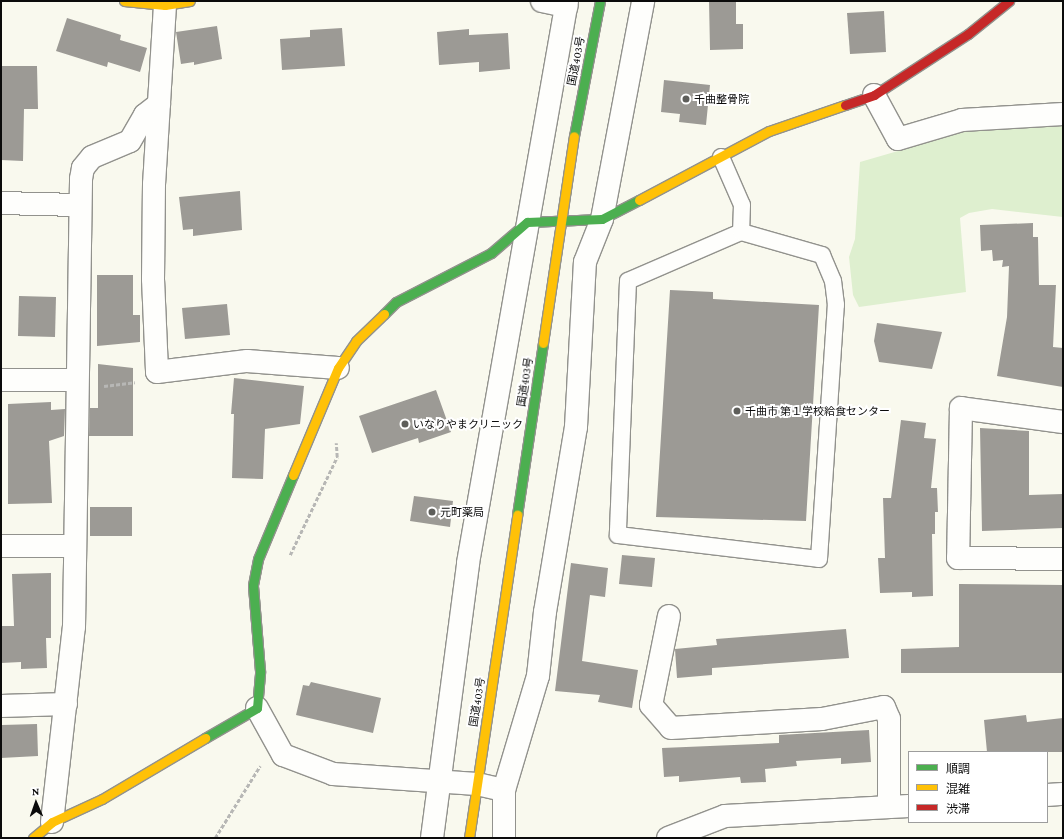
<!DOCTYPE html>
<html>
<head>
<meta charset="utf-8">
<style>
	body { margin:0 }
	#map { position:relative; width:1064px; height:839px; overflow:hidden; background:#f9f9ee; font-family:"Crimson Pro","Noto Sans JP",serif }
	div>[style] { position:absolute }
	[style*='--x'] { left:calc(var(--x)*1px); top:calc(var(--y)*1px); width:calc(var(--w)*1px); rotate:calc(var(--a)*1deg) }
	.green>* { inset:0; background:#deefcf }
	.building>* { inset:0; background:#9c9a95 }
	.path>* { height:2.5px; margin-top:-1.25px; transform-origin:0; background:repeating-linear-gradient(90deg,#b7b7b5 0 4px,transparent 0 6px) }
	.roads { filter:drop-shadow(1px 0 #92928d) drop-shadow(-1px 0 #92928d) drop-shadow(0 1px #92928d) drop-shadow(0 -1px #92928d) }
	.lane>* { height:16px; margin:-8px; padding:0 8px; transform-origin:8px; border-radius:8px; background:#fefefc }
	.street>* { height:22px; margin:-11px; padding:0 11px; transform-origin:11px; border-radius:11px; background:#fefefc }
	.fast>* { height:9px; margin:-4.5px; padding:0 4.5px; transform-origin:4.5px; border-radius:4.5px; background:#4caf50 }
	.slow>* { height:9px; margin:-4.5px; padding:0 4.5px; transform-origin:4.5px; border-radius:4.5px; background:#ffc107 }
	.jam>* { height:9px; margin:-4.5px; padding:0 4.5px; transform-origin:4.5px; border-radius:4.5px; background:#c62828 }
	.dots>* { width:11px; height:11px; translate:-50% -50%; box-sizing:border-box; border:2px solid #fff; border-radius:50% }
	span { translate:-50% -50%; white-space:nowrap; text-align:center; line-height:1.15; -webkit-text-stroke:4px #fff; paint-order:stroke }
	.street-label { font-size:11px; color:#0b0b0b }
	.poi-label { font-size:11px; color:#0b0b0b }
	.left { translate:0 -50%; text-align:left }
	.frame { position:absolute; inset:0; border:2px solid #0b0b0b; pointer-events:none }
	.legend { position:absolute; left:908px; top:751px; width:140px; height:72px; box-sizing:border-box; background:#fff; border:1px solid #9d9d9d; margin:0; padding:5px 7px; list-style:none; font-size:12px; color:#0b0b0b }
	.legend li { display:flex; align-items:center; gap:8px; height:20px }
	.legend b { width:20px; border:1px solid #9d9d9d }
	.north { position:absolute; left:16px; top:783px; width:40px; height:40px; -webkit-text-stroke:3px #fff; paint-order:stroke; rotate:358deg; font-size:11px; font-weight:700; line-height:16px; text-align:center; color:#0b0b0b }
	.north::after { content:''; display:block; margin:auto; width:14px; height:18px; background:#0b0b0b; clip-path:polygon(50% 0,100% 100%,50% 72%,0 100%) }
</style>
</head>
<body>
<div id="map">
	<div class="green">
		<div style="clip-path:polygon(1063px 124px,1063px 217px,992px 209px,969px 213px,960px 218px,966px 292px,859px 307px,853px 295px,849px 257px,855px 239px,860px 162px,981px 127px)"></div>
	</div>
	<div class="building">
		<div style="clip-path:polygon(709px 1px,736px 1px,736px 24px,743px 24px,743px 49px,710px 50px)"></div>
		<div style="clip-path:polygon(884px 11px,886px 52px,850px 54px,847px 13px)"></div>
		<div style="clip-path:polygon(67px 18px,121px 35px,120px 40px,147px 48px,140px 72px,108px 62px,107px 67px,56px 51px)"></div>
		<div style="clip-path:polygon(217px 26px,222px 59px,194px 65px,194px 62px,181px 64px,176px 32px)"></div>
		<div style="clip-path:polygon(342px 28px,345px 66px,282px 70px,280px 39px,310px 37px,310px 30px)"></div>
		<div style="clip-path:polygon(469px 29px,469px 35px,508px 33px,510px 69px,479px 72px,479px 62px,439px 65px,437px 32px)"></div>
		<div style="clip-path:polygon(1px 66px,37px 66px,38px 109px,24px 109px,23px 161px,1px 160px)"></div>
		<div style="clip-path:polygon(664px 80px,710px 85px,706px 125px,679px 122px,680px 114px,661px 112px)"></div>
		<div style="clip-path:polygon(240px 191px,242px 230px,193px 236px,193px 229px,183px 230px,179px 197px)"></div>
		<div style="clip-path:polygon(1033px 223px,1033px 237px,1038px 237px,1039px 285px,1056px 285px,1053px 347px,1063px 348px,1063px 387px,997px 376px,1007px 317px,1009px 266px,1002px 267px,1003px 260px,993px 261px,992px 250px,981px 251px,980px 225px)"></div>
		<div style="clip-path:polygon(97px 275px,133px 275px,133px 315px,140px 315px,140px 342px,97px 346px)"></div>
		<div style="clip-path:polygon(670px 290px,713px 292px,713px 299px,819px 305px,806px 521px,656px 517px)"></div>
		<div style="clip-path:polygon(19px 296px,56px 297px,55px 337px,18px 336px)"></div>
		<div style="clip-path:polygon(227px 304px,230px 335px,185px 339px,182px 308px)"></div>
		<div style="clip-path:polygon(877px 323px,942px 332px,932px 369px,879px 362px,874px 341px)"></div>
		<div style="clip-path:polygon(98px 364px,133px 368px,133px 436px,89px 436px,90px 408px,98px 408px)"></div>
		<div style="clip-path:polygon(234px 378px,304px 386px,300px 424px,265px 429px,263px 479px,232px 478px,234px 414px,231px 414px)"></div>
		<div style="clip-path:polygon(436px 390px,451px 432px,419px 443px,418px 438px,372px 453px,359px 416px)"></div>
		<div style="clip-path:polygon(51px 402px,51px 410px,65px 409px,64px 436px,49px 441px,52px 503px,8px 504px,8px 404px)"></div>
		<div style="clip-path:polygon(901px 420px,926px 423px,924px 438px,936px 439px,931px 488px,937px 488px,938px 512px,935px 512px,935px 534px,932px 534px,933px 596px,912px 597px,912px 592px,880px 593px,878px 558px,885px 558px,883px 498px,891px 498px)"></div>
		<div style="clip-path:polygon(980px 428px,1029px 431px,1029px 495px,1063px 494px,1063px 528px,982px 531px)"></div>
		<div style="clip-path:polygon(414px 496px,453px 501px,450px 527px,410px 521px)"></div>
		<div style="clip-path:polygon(90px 507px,132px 507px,132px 536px,90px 536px)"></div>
		<div style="clip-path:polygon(622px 555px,655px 558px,652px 587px,619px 584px)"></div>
		<div style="clip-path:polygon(571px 563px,608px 568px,605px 597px,590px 595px,582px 661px,638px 670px,632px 708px,598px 702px,600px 695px,555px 691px)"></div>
		<div style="clip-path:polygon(51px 573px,51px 638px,46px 638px,47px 668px,21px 669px,21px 662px,1px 663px,1px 626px,14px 626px,12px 574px)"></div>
		<div style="clip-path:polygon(959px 584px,1063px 585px,1063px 673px,901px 673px,901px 649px,959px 647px)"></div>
		<div style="clip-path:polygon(846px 629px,849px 658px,712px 668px,712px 675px,677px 678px,675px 649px,717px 645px,716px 639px)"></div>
		<div style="clip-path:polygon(311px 682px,381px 698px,373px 733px,296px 715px,303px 685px,309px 686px)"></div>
		<div style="clip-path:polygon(1026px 715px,1027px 722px,1063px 718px,1063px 752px,987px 752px,984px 720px)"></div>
		<div style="clip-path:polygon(37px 724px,38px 756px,1px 758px,2px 725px)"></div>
		<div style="clip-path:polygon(869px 730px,871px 762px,841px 764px,841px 758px,796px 761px,797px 766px,765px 769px,766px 782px,741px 783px,740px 777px,679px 782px,679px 776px,664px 777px,662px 748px,779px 743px,779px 735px)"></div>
	</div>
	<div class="path">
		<div style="--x:104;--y:386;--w:31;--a:-7"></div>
		<div style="--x:290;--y:555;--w:109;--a:-64.4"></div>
		<div style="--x:337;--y:457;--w:14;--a:-94"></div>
		<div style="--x:215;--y:838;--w:85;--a:-58"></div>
	</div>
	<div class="roads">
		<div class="lane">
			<div style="--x:721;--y:157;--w:52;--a:66.4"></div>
			<div style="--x:742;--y:205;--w:27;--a:92"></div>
			<div style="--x:741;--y:232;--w:123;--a:156.6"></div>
			<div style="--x:628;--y:281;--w:254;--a:92.3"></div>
			<div style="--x:618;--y:535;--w:202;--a:6.8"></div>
			<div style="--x:819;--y:559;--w:255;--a:-86.2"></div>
			<div style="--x:836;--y:305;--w:24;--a:-97"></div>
			<div style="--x:833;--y:281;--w:28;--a:-113"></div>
			<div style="--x:822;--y:255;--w:84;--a:-164.1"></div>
		</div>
		<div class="street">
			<div style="--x:542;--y:1;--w:25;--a:12"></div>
			<div style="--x:165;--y:5;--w:179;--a:93.5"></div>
			<div style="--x:154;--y:184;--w:95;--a:90.6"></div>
			<div style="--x:153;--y:279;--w:93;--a:87.5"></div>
			<div style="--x:157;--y:372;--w:91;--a:-7"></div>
			<div style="--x:247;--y:361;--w:91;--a:4.4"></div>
			<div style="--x:874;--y:95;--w:50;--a:61.4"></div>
			<div style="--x:898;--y:139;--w:67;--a:-16.5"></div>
			<div style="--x:962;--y:120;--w:101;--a:-3.4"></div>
			<div style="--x:1;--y:203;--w:77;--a:1.5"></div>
			<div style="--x:1;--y:380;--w:76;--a:0"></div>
			<div style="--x:1063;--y:422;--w:103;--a:-172.2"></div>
			<div style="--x:961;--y:408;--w:150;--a:91.1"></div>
			<div style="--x:958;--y:558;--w:105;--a:0.5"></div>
			<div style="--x:1;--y:546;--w:73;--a:0"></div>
			<div style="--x:669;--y:616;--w:91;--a:101.4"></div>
			<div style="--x:651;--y:705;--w:30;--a:49"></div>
			<div style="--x:671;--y:728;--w:151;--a:-3.4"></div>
			<div style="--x:822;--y:719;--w:63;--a:-11"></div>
			<div style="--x:884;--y:707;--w:13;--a:67"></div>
			<div style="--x:889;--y:719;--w:88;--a:90"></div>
			<div style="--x:1;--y:706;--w:65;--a:-1.8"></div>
			<div style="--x:257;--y:708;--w:54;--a:61"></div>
			<div style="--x:283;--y:755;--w:53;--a:20.8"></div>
			<div style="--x:333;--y:774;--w:144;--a:4"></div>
			<div style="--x:477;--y:784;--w:28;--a:13"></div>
			<div style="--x:504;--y:790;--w:48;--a:90"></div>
			<div style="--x:504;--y:790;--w:119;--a:-73.4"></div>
			<div style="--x:538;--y:676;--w:64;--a:-83.8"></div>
			<div style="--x:545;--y:612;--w:188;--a:-80.5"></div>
			<div style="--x:576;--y:427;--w:165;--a:-86.9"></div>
			<div style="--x:585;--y:262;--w:46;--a:-68.4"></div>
			<div style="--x:602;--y:219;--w:222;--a:-79.3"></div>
			<div style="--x:1047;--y:795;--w:16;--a:-4"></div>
			<div style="--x:52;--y:822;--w:196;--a:-83.6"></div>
			<div style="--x:74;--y:627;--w:448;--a:-89.1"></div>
			<div style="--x:81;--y:179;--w:11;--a:-80"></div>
			<div style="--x:83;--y:168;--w:14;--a:-51"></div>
			<div style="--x:92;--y:157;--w:41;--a:-22.8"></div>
			<div style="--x:130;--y:141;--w:30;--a:-60"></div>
			<div style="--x:145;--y:115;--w:18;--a:-38"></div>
			<div style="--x:432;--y:838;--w:277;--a:-82.5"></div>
			<div style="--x:468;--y:563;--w:571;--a:-80.01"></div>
			<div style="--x:668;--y:838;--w:61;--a:-21.1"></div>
			<div style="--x:725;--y:816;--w:184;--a:-3.1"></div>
		</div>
		<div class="fast">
			<div style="--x:574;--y:136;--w:137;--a:-79.1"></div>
			<div style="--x:384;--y:314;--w:17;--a:-45"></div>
			<div style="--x:396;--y:302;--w:107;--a:-27.3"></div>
			<div style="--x:491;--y:253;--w:48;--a:-40.7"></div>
			<div style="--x:527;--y:222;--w:75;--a:-2.3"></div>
			<div style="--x:602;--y:219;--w:42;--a:-27.2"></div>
			<div style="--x:517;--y:515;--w:174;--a:-81.4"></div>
			<div style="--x:205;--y:738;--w:60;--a:-30"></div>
			<div style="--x:257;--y:708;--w:37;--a:-85"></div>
			<div style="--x:260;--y:671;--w:86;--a:-94.7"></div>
			<div style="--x:253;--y:585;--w:26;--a:-79"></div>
			<div style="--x:258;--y:559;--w:91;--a:-67.4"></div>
		</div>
		<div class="slow">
			<div style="--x:124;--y:1;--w:41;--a:5.6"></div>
			<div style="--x:165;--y:5;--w:25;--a:-9"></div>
			<div style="--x:639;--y:200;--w:147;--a:-28"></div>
			<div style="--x:769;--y:131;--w:80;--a:-18.9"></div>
			<div style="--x:543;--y:343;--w:209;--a:-81.5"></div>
			<div style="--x:293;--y:475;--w:116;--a:-67.2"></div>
			<div style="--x:338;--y:368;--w:32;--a:-56"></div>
			<div style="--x:356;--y:341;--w:39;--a:-44"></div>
			<div style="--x:33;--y:838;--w:25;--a:-40"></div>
			<div style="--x:52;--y:822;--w:55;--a:-24.7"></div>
			<div style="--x:102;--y:799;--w:120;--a:-30.6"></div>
			<div style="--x:469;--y:838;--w:327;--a:-81.5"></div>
		</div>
		<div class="jam">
			<div style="--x:845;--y:105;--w:31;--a:-19"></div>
			<div style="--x:874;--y:95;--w:112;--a:-33"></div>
			<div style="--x:968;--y:34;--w:53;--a:-38.8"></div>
		</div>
	</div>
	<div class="dots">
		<div style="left:686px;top:99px;background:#5e5e5a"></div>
		<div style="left:737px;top:411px;background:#5e5e5a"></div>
		<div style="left:405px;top:424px;background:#5e5e5a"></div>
		<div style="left:432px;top:512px;background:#5e5e5a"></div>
	</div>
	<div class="street-label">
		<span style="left:576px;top:61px;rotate:-79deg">国道403号</span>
		<span style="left:525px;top:382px;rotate:-81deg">国道403号</span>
		<span style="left:477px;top:702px;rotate:-81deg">国道403号</span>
	</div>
	<div class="poi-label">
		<span class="left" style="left:694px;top:99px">千曲整骨院</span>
		<span class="left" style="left:745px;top:411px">千曲市 第１学校給食センター</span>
		<span class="left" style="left:413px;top:424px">いなりやまクリニック</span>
		<span class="left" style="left:440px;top:512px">元町薬局</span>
	</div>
	<div class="frame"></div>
	<ul class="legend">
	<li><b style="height:5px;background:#4caf50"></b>順調</li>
	<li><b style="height:5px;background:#ffc107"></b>混雑</li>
	<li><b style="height:5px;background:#c62828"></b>渋滞</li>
	</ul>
	<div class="north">N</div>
</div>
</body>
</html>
